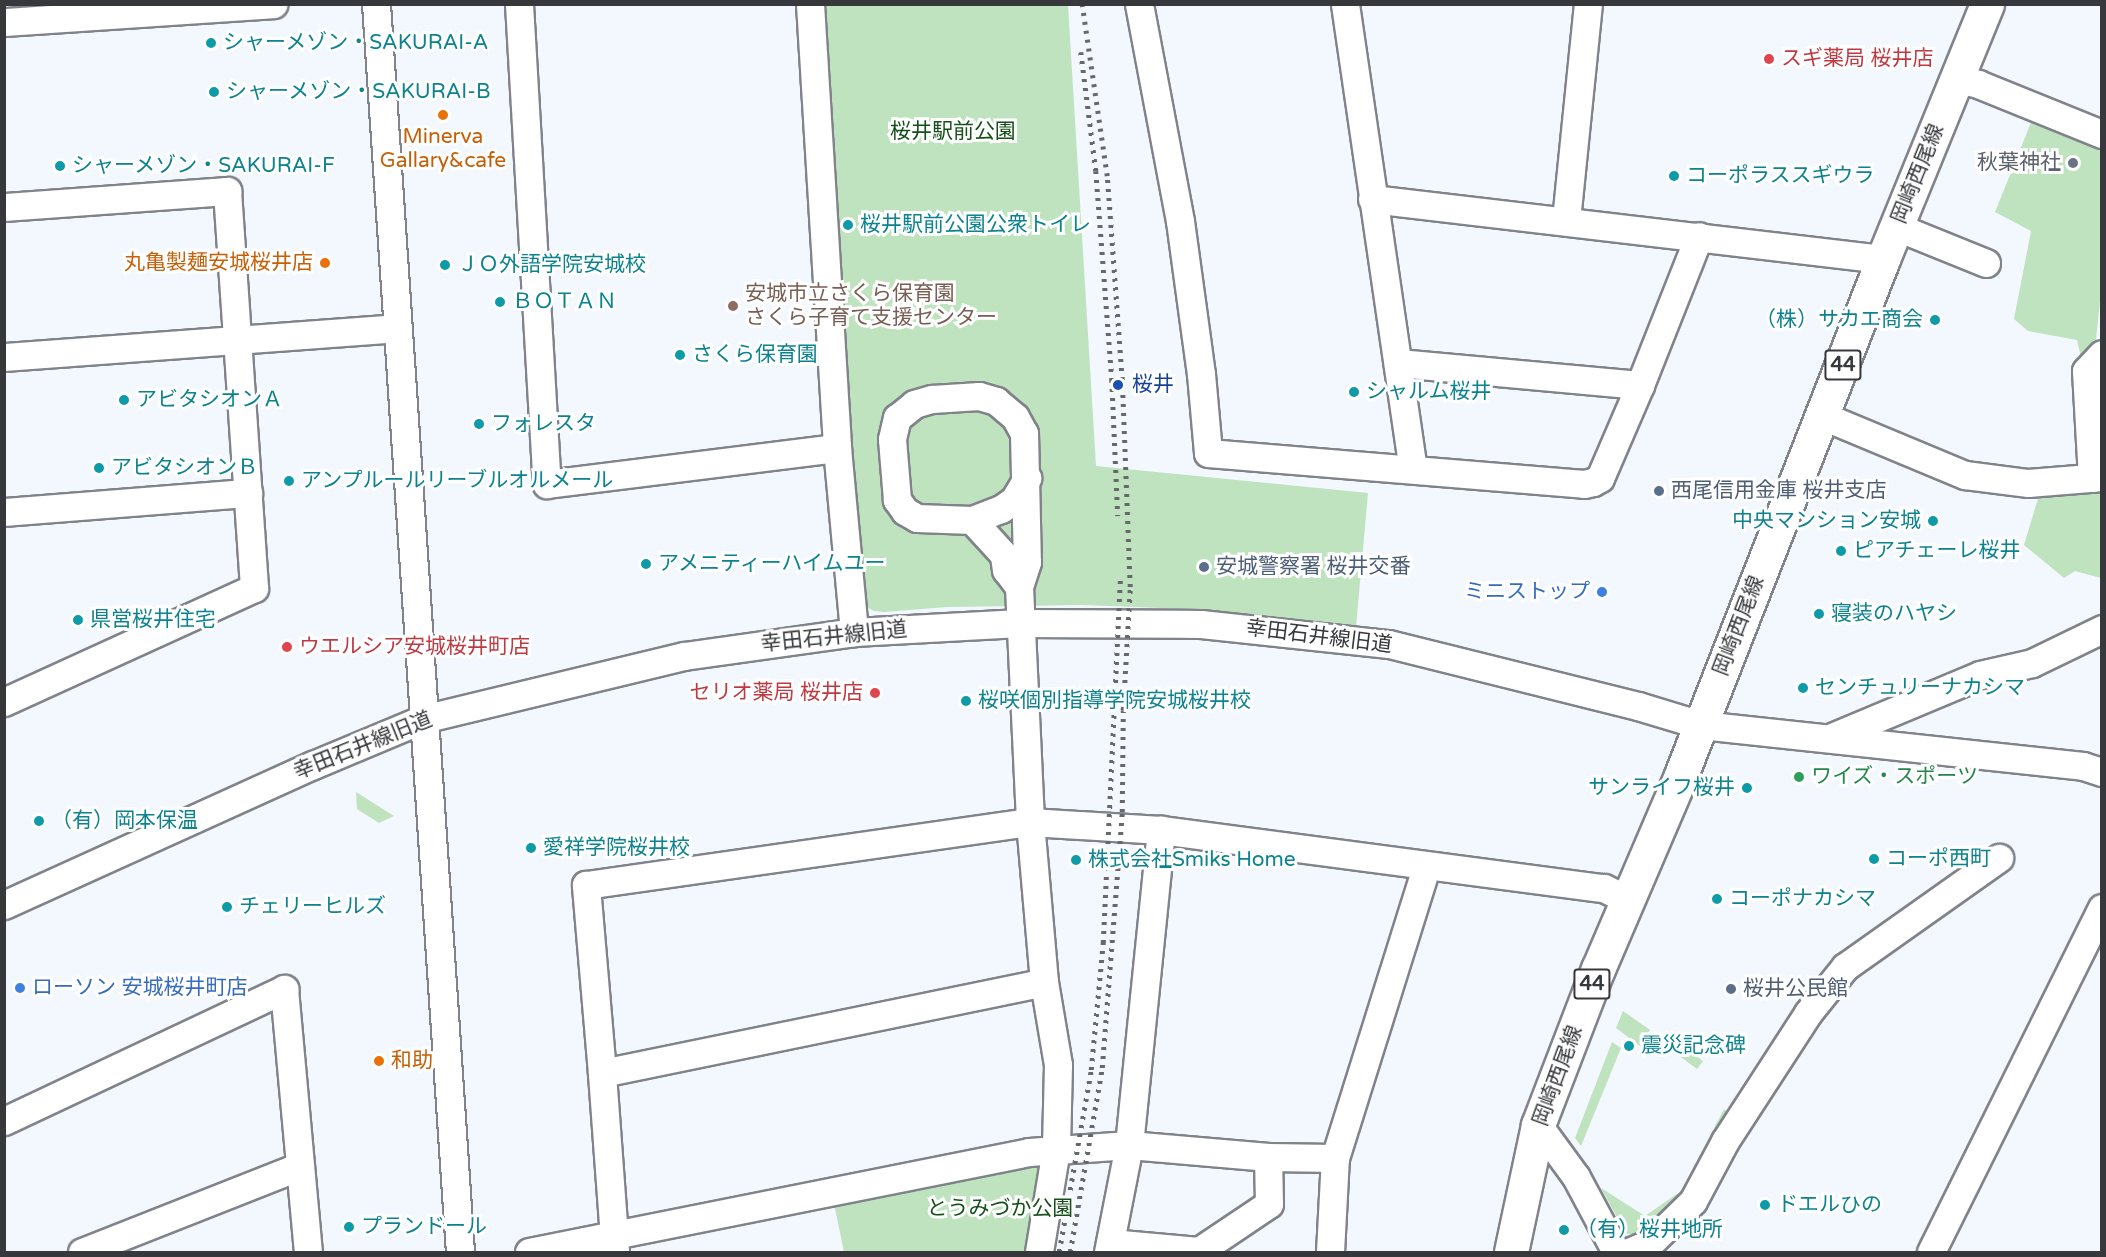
<!DOCTYPE html>
<html>
<head>
<meta charset="utf-8">
<style>
	body { margin:0 }
	#map { position:relative; width:2106px; height:1257px; overflow:hidden; background:#f3f7fe; font-family:"Varela Round","Noto Sans JP",sans-serif }
	div>[style] { position:absolute }
	[style*='--x'] { left:calc(var(--x)*1px); top:calc(var(--y)*1px); width:calc(var(--w)*1px); rotate:calc(var(--a)*1deg) }
	.green>* { inset:0; background:#bfe3be }
	.roads { filter:drop-shadow(2px 0 #80838a) drop-shadow(-2px 0 #80838a) drop-shadow(0 2px #80838a) drop-shadow(0 -2px #80838a) }
	.minor>* { height:27px; margin:-13.5px; padding:0 13.5px; transform-origin:13.5px; border-radius:13.5px; background:#fff }
	.major>* { height:33px; margin:-16.5px; padding:0 16.5px; transform-origin:16.5px; border-radius:16.5px; background:#fff }
	.rail>* { height:4.5px; margin-top:-2.25px; transform-origin:0; background:repeating-linear-gradient(90deg,#66686c 0 3px,transparent 0 9px) }
	.dots>* { width:16px; height:16px; translate:-50% -50%; box-sizing:border-box; border:3px solid #fff; border-radius:50% }
	span { translate:-50% -50%; white-space:nowrap; text-align:center; line-height:1.15; -webkit-text-stroke:6px #fff; paint-order:stroke }
	.shield-label span { padding:2px 4px; background:#fff; border:2px solid; border-radius:4px; -webkit-text-stroke-width:0 }
	.shield-label { font-size:20px; color:#37383b; font-weight:700 }
	.culture-label { font-size:21px; color:#0d838f }
	.left { translate:0 -50%; text-align:left }
	.right { translate:-100% -50%; text-align:right }
	.health-label { font-size:21px; color:#be3a42 }
	.park-label { font-size:21px; color:#164f19 }
	.food-label { font-size:21px; color:#c56008 }
	.worship-label { font-size:21px; color:#5b616d }
	.street-label { font-size:21px; color:#37383b }
	.education-label { font-size:21px; color:#785e54 }
	.transit-label { font-size:21px; color:#164399 }
	.service-label { font-size:21px; color:#4e5e75 }
	.shop-label { font-size:21px; color:#366cbe }
	.leisure-label { font-size:21px; color:#27864d }
	.frame { position:absolute; inset:0; border:6px solid #37383b; pointer-events:none }
</style>
</head>
<body>
<div id="map">
	<div class="green">
		<div style="clip-path:polygon(822px 5px,1068px 5px,1096px 466px,1368px 493px,1356px 627px,1188px 609px,1082px 605px,947px 607px,884px 612px,874px 611px,864px 606px,859px 594px)"></div>
		<div style="clip-path:polygon(2032px 120px,2101px 146px,2101px 291px,2095px 349px,2082px 362px,2077px 340px,2028px 331px,2014px 319px,2031px 231px,1995px 212px)"></div>
		<div style="clip-path:polygon(2101px 488px,2101px 578px,2075px 571px,2064px 578px,2024px 545px,2040px 492px)"></div>
		<div style="clip-path:polygon(356px 792px,394px 816px,379px 823px,357px 809px)"></div>
		<div style="clip-path:polygon(1623px 1011px,1650px 1030px,1640px 1046px,1616px 1028px)"></div>
		<div style="clip-path:polygon(1675px 1041px,1703px 1061px,1697px 1069px,1670px 1049px)"></div>
		<div style="clip-path:polygon(1612px 1042px,1621px 1048px,1581px 1146px,1575px 1138px)"></div>
		<div style="clip-path:polygon(1724px 1109px,1728px 1113px,1684px 1194px,1639px 1234px,1626px 1234px,1601px 1188px,1645px 1216px,1681px 1191px)"></div>
		<div style="clip-path:polygon(1046px 1155px,1036px 1252px,844px 1252px,833px 1199px)"></div>
	</div>
	<div class="roads">
		<div class="minor">
			<div style="--x:376;--y:4;--w:1251;--a:86.15"></div>
			<div style="--x:519;--y:4;--w:481;--a:86.7"></div>
			<div style="--x:547;--y:484;--w:292;--a:-7.1"></div>
			<div style="--x:810;--y:4;--w:445;--a:86.5"></div>
			<div style="--x:837;--y:448;--w:185;--a:84.7"></div>
			<div style="--x:1139;--y:4;--w:221;--a:79.3"></div>
			<div style="--x:1180;--y:221;--w:154;--a:82.2"></div>
			<div style="--x:1201;--y:374;--w:79;--a:84.9"></div>
			<div style="--x:1208;--y:453;--w:377;--a:4.7"></div>
			<div style="--x:1584;--y:484;--w:9;--a:-13"></div>
			<div style="--x:1593;--y:482;--w:8;--a:-30"></div>
			<div style="--x:1600;--y:478;--w:101;--a:-66.7"></div>
			<div style="--x:1640;--y:385;--w:160;--a:-68.4"></div>
			<div style="--x:1345;--y:4;--w:469;--a:81.7"></div>
			<div style="--x:4;--y:22;--w:270;--a:-3.8"></div>
			<div style="--x:1957;--y:79;--w:22;--a:13"></div>
			<div style="--x:1978;--y:84;--w:134;--a:22"></div>
			<div style="--x:1372;--y:199;--w:515;--a:6.7"></div>
			<div style="--x:4;--y:207;--w:224;--a:-4.1"></div>
			<div style="--x:227;--y:191;--w:398;--a:86.1"></div>
			<div style="--x:254;--y:588;--w:275;--a:155.5"></div>
			<div style="--x:1566;--y:220;--w:217;--a:-84.2"></div>
			<div style="--x:1897;--y:227;--w:96;--a:22"></div>
			<div style="--x:4;--y:357;--w:393;--a:-4.2"></div>
			<div style="--x:1398;--y:363;--w:243;--a:5.2"></div>
			<div style="--x:1823;--y:416;--w:154;--a:22.6"></div>
			<div style="--x:1965;--y:475;--w:64;--a:7.2"></div>
			<div style="--x:2028;--y:483;--w:74;--a:-4.6"></div>
			<div style="--x:2092;--y:478;--w:107;--a:-93.2"></div>
			<div style="--x:2086;--y:371;--w:23;--a:-47"></div>
			<div style="--x:4;--y:512;--w:245;--a:-4.5"></div>
			<div style="--x:972;--y:520;--w:31;--a:-21"></div>
			<div style="--x:1001;--y:509;--w:16;--a:-35"></div>
			<div style="--x:1014;--y:500;--w:26;--a:-59"></div>
			<div style="--x:1019;--y:587;--w:21;--a:-127"></div>
			<div style="--x:1006;--y:570;--w:15;--a:-98"></div>
			<div style="--x:1004;--y:555;--w:47;--a:-132.4"></div>
			<div style="--x:972;--y:520;--w:55;--a:-177.9"></div>
			<div style="--x:917;--y:518;--w:14;--a:-150"></div>
			<div style="--x:905;--y:511;--w:14;--a:-126"></div>
			<div style="--x:897;--y:500;--w:61;--a:-94.7"></div>
			<div style="--x:892;--y:439;--w:22;--a:-77"></div>
			<div style="--x:897;--y:418;--w:22;--a:-39"></div>
			<div style="--x:914;--y:404;--w:19;--a:-16"></div>
			<div style="--x:932;--y:399;--w:47;--a:-3.7"></div>
			<div style="--x:979;--y:396;--w:18;--a:16"></div>
			<div style="--x:996;--y:401;--w:25;--a:40"></div>
			<div style="--x:1015;--y:417;--w:18;--a:61"></div>
			<div style="--x:1024;--y:433;--w:129;--a:88.7"></div>
			<div style="--x:1027;--y:562;--w:26;--a:108"></div>
			<div style="--x:1019;--y:587;--w:235;--a:87.3"></div>
			<div style="--x:1030;--y:822;--w:161;--a:85"></div>
			<div style="--x:1044;--y:982;--w:84;--a:80.4"></div>
			<div style="--x:1058;--y:1065;--w:84;--a:91.4"></div>
			<div style="--x:1056;--y:1149;--w:104;--a:99.4"></div>
			<div style="--x:1832;--y:737;--w:160;--a:-22.7"></div>
			<div style="--x:1980;--y:675;--w:53;--a:-13"></div>
			<div style="--x:2032;--y:663;--w:78;--a:-25.9"></div>
			<div style="--x:4;--y:905;--w:339;--a:-24.4"></div>
			<div style="--x:313;--y:765;--w:119;--a:-22.7"></div>
			<div style="--x:423;--y:719;--w:268;--a:-13.6"></div>
			<div style="--x:684;--y:656;--w:172;--a:-8"></div>
			<div style="--x:854;--y:632;--w:166;--a:-3.1"></div>
			<div style="--x:1020;--y:623;--w:181;--a:0.3"></div>
			<div style="--x:1201;--y:624;--w:189;--a:6.1"></div>
			<div style="--x:1389;--y:644;--w:257;--a:14"></div>
			<div style="--x:1638;--y:706;--w:66;--a:16.8"></div>
			<div style="--x:1701;--y:725;--w:384;--a:6.1"></div>
			<div style="--x:2083;--y:766;--w:20;--a:18"></div>
			<div style="--x:602;--y:1073;--w:189;--a:-94.9"></div>
			<div style="--x:586;--y:885;--w:448;--a:-8.1"></div>
			<div style="--x:1030;--y:822;--w:131;--a:3.5"></div>
			<div style="--x:1161;--y:830;--w:447;--a:7.5"></div>
			<div style="--x:1604;--y:888;--w:27;--a:27"></div>
			<div style="--x:4;--y:1121;--w:310;--a:-25.2"></div>
			<div style="--x:284;--y:989;--w:264;--a:84.8"></div>
			<div style="--x:1538;--y:1125;--w:64;--a:53.8"></div>
			<div style="--x:1576;--y:1177;--w:85;--a:61.9"></div>
			<div style="--x:1110;--y:1243;--w:89;--a:5.1"></div>
			<div style="--x:1199;--y:1251;--w:84;--a:-33.9"></div>
			<div style="--x:1269;--y:1204;--w:47;--a:-91.2"></div>
			<div style="--x:615;--y:1251;--w:178;--a:-94.2"></div>
			<div style="--x:602;--y:1073;--w:451;--a:-11.6"></div>
			<div style="--x:82;--y:1252;--w:234;--a:-21.5"></div>
			<div style="--x:529;--y:1252;--w:510;--a:-11.31"></div>
			<div style="--x:1029;--y:1152;--w:100;--a:-4"></div>
			<div style="--x:1129;--y:1145;--w:140;--a:4.9"></div>
			<div style="--x:1268;--y:1157;--w:67;--a:0.9"></div>
			<div style="--x:1108;--y:1252;--w:109;--a:-78.9"></div>
			<div style="--x:1129;--y:1145;--w:317;--a:-84.2"></div>
			<div style="--x:1330;--y:1252;--w:94;--a:-87"></div>
			<div style="--x:1335;--y:1158;--w:305;--a:-72.6"></div>
			<div style="--x:1629;--y:1252;--w:23;--a:-23"></div>
			<div style="--x:1650;--y:1243;--w:60;--a:-44.3"></div>
			<div style="--x:1693;--y:1201;--w:68;--a:-61.9"></div>
			<div style="--x:1725;--y:1141;--w:153;--a:-57"></div>
			<div style="--x:1808;--y:1013;--w:59;--a:-51.2"></div>
			<div style="--x:1845;--y:967;--w:189;--a:-35.3"></div>
			<div style="--x:1931;--y:1252;--w:384;--a:-63.6"></div>
		</div>
		<div class="major">
			<div style="--x:1511;--y:1252;--w:130;--a:-78"></div>
			<div style="--x:1538;--y:1125;--w:167;--a:-69"></div>
			<div style="--x:1598;--y:969;--w:211;--a:-66.8"></div>
			<div style="--x:1681;--y:775;--w:554;--a:-68.62"></div>
			<div style="--x:1883;--y:259;--w:275;--a:-67.8"></div>
		</div>
	</div>
	<div class="rail">
		<div style="--x:1081;--y:52;--w:120;--a:82.8"></div>
		<div style="--x:1096;--y:171;--w:210;--a:85.6"></div>
		<div style="--x:1112;--y:380;--w:136;--a:87.5"></div>
		<div style="--x:1059;--y:1252;--w:185;--a:-80"></div>
		<div style="--x:1091;--y:1070;--w:128;--a:-84.6"></div>
		<div style="--x:1103;--y:943;--w:367;--a:-87.3"></div>
		<div style="--x:1070;--y:1252;--w:187;--a:-80.1"></div>
		<div style="--x:1102;--y:1068;--w:257;--a:-85.5"></div>
		<div style="--x:1122;--y:812;--w:102;--a:-89.4"></div>
		<div style="--x:1123;--y:710;--w:123;--a:-86.7"></div>
		<div style="--x:1130;--y:587;--w:207;--a:-92.2"></div>
		<div style="--x:1122;--y:380;--w:205;--a:-94.2"></div>
		<div style="--x:1107;--y:176;--w:174;--a:-98.3"></div>
	</div>
	<div class="dots">
		<div style="left:211px;top:43px;background:#0f9aa8"></div>
		<div style="left:1769px;top:59px;background:#e0444e"></div>
		<div style="left:214px;top:92px;background:#0f9aa8"></div>
		<div style="left:443px;top:115px;background:#e8710a"></div>
		<div style="left:2073px;top:163px;background:#6b7280"></div>
		<div style="left:60px;top:166px;background:#0f9aa8"></div>
		<div style="left:1674px;top:176px;background:#0f9aa8"></div>
		<div style="left:848px;top:225px;background:#0f9aa8"></div>
		<div style="left:325px;top:263px;background:#e8710a"></div>
		<div style="left:445px;top:265px;background:#0f9aa8"></div>
		<div style="left:500px;top:302px;background:#0f9aa8"></div>
		<div style="left:733px;top:306px;background:#8d6e63"></div>
		<div style="left:1935px;top:320px;background:#0f9aa8"></div>
		<div style="left:680px;top:355px;background:#0f9aa8"></div>
		<div style="left:1118px;top:385px;background:#1a4fb4"></div>
		<div style="left:1354px;top:392px;background:#0f9aa8"></div>
		<div style="left:124px;top:400px;background:#0f9aa8"></div>
		<div style="left:479px;top:424px;background:#0f9aa8"></div>
		<div style="left:99px;top:468px;background:#0f9aa8"></div>
		<div style="left:289px;top:481px;background:#0f9aa8"></div>
		<div style="left:1659px;top:491px;background:#5c6f8a"></div>
		<div style="left:1933px;top:521px;background:#0f9aa8"></div>
		<div style="left:1841px;top:551px;background:#0f9aa8"></div>
		<div style="left:646px;top:564px;background:#0f9aa8"></div>
		<div style="left:1204px;top:567px;background:#5c6f8a"></div>
		<div style="left:1602px;top:592px;background:#3f7fe0"></div>
		<div style="left:1819px;top:614px;background:#0f9aa8"></div>
		<div style="left:78px;top:620px;background:#0f9aa8"></div>
		<div style="left:287px;top:647px;background:#e0444e"></div>
		<div style="left:1803px;top:688px;background:#0f9aa8"></div>
		<div style="left:875px;top:693px;background:#e0444e"></div>
		<div style="left:966px;top:701px;background:#0f9aa8"></div>
		<div style="left:1799px;top:777px;background:#2e9e5b"></div>
		<div style="left:1747px;top:788px;background:#0f9aa8"></div>
		<div style="left:39px;top:821px;background:#0f9aa8"></div>
		<div style="left:531px;top:848px;background:#0f9aa8"></div>
		<div style="left:1874px;top:859px;background:#0f9aa8"></div>
		<div style="left:1076px;top:860px;background:#0f9aa8"></div>
		<div style="left:1717px;top:899px;background:#0f9aa8"></div>
		<div style="left:227px;top:907px;background:#0f9aa8"></div>
		<div style="left:20px;top:988px;background:#3f7fe0"></div>
		<div style="left:1731px;top:989px;background:#5c6f8a"></div>
		<div style="left:1629px;top:1046px;background:#0f9aa8"></div>
		<div style="left:379px;top:1061px;background:#e8710a"></div>
		<div style="left:1765px;top:1205px;background:#0f9aa8"></div>
		<div style="left:349px;top:1227px;background:#0f9aa8"></div>
		<div style="left:1564px;top:1230px;background:#0f9aa8"></div>
	</div>
	<div class="shield-label">
		<span style="left:1843px;top:365px">44</span>
		<span style="left:1592px;top:984px">44</span>
	</div>
	<div class="culture-label">
		<span class="left" style="left:223px;top:43px">シャーメゾン・SAKURAI-A</span>
		<span class="left" style="left:226px;top:92px">シャーメゾン・SAKURAI-B</span>
		<span class="left" style="left:72px;top:166px">シャーメゾン・SAKURAI-F</span>
		<span class="left" style="left:1686px;top:176px">コーポラススギウラ</span>
		<span class="left" style="left:860px;top:225px">桜井駅前公園公衆トイレ</span>
		<span class="left" style="left:457px;top:265px">ＪＯ外語学院安城校</span>
		<span class="left" style="left:512px;top:302px">ＢＯＴＡＮ</span>
		<span class="right" style="left:1923px;top:320px">（株）サカエ商会</span>
		<span class="left" style="left:692px;top:355px">さくら保育園</span>
		<span class="left" style="left:1366px;top:392px">シャルム桜井</span>
		<span class="left" style="left:136px;top:400px">アビタシオンＡ</span>
		<span class="left" style="left:491px;top:424px">フォレスタ</span>
		<span class="left" style="left:111px;top:468px">アビタシオンＢ</span>
		<span class="left" style="left:301px;top:481px">アンプルールリーブルオルメール</span>
		<span class="right" style="left:1921px;top:521px">中央マンション安城</span>
		<span class="left" style="left:1853px;top:551px">ピアチェーレ桜井</span>
		<span class="left" style="left:658px;top:564px">アメニティーハイムユー</span>
		<span class="left" style="left:1831px;top:614px">寝装のハヤシ</span>
		<span class="left" style="left:90px;top:620px">県営桜井住宅</span>
		<span class="left" style="left:1815px;top:688px">センチュリーナカシマ</span>
		<span class="left" style="left:978px;top:701px">桜咲個別指導学院安城桜井校</span>
		<span class="right" style="left:1735px;top:788px">サンライフ桜井</span>
		<span class="left" style="left:51px;top:821px">（有）岡本保温</span>
		<span class="left" style="left:543px;top:848px">愛祥学院桜井校</span>
		<span class="left" style="left:1886px;top:859px">コーポ西町</span>
		<span class="left" style="left:1088px;top:860px">株式会社Smiks Home</span>
		<span class="left" style="left:1729px;top:899px">コーポナカシマ</span>
		<span class="left" style="left:239px;top:907px">チェリーヒルズ</span>
		<span class="left" style="left:1641px;top:1046px">震災記念碑</span>
		<span class="left" style="left:1777px;top:1205px">ドエルひの</span>
		<span class="left" style="left:361px;top:1227px">プランドール</span>
		<span class="left" style="left:1576px;top:1230px">（有）桜井地所</span>
	</div>
	<div class="health-label">
		<span class="left" style="left:1781px;top:59px">スギ薬局 桜井店</span>
		<span class="left" style="left:299px;top:647px">ウエルシア安城桜井町店</span>
		<span class="right" style="left:863px;top:693px">セリオ薬局 桜井店</span>
	</div>
	<div class="park-label">
		<span style="left:953px;top:132px">桜井駅前公園</span>
		<span style="left:1000px;top:1209px">とうみづか公園</span>
	</div>
	<div class="food-label">
		<span style="left:443px;top:149px">Minerva<br>Gallary&amp;cafe</span>
		<span class="right" style="left:313px;top:263px">丸亀製麺安城桜井店</span>
		<span class="left" style="left:391px;top:1061px">和助</span>
	</div>
	<div class="worship-label">
		<span class="right" style="left:2061px;top:163px">秋葉神社</span>
	</div>
	<div class="street-label">
		<span style="left:1918px;top:174px;rotate:-68deg">岡崎西尾線</span>
		<span style="left:1739px;top:626px;rotate:-69deg">岡崎西尾線</span>
		<span style="left:834px;top:637px;rotate:-6deg">幸田石井線旧道</span>
		<span style="left:1319px;top:637px;rotate:7deg">幸田石井線旧道</span>
		<span style="left:363px;top:746px;rotate:-22deg">幸田石井線旧道</span>
		<span style="left:1558px;top:1076px;rotate:-70deg">岡崎西尾線</span>
	</div>
	<div class="education-label">
		<span class="left" style="left:745px;top:306px">安城市立さくら保育園<br>さくら子育て支援センター</span>
	</div>
	<div class="transit-label">
		<span class="left" style="left:1132px;top:385px">桜井</span>
	</div>
	<div class="service-label">
		<span class="left" style="left:1671px;top:491px">西尾信用金庫 桜井支店</span>
		<span class="left" style="left:1216px;top:567px">安城警察署 桜井交番</span>
		<span class="left" style="left:1743px;top:989px">桜井公民館</span>
	</div>
	<div class="shop-label">
		<span class="right" style="left:1590px;top:592px">ミニストップ</span>
		<span class="left" style="left:32px;top:988px">ローソン 安城桜井町店</span>
	</div>
	<div class="leisure-label">
		<span class="left" style="left:1811px;top:777px">ワイズ・スポーツ</span>
	</div>
	<div class="frame"></div>
</div>
</body>
</html>
